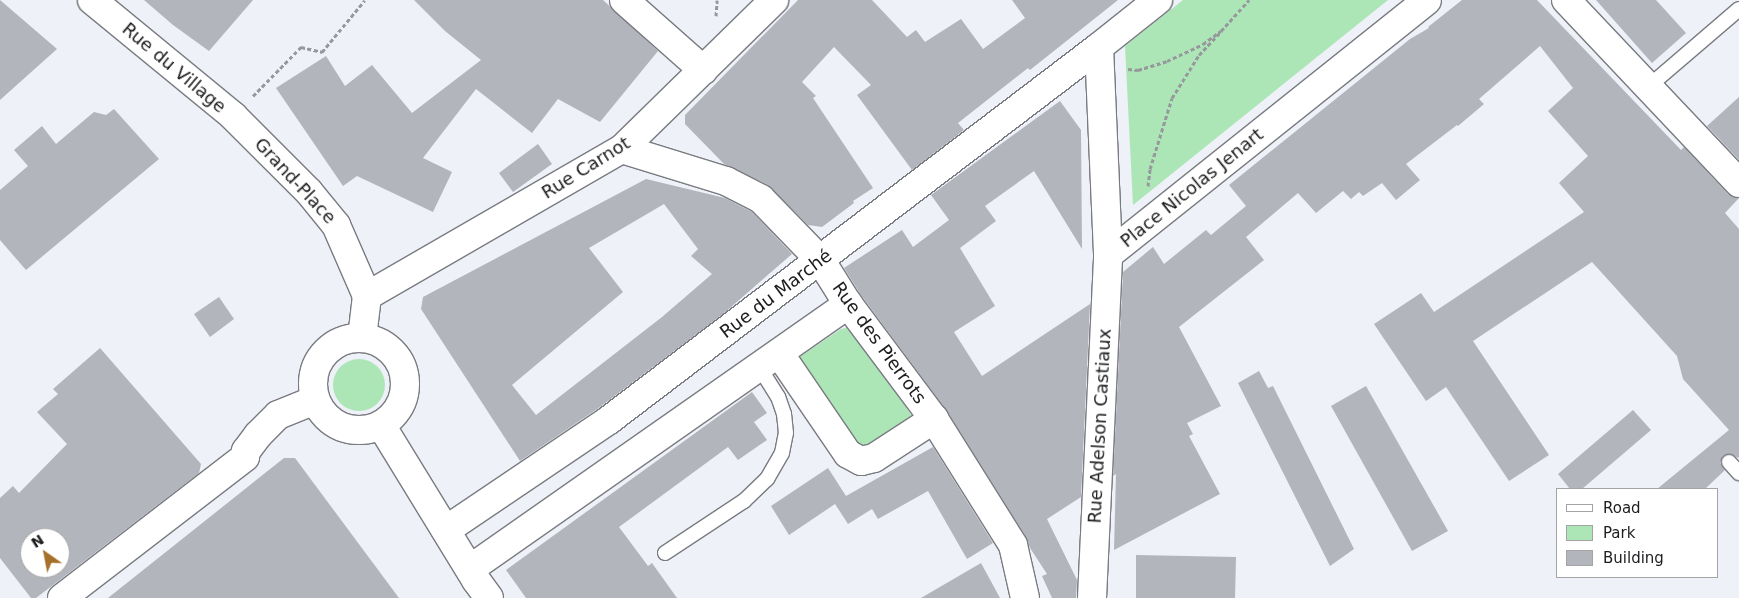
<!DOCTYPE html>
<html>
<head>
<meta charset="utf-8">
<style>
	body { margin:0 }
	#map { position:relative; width:1739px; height:598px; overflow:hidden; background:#eef1f7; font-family:"DejaVu Sans",sans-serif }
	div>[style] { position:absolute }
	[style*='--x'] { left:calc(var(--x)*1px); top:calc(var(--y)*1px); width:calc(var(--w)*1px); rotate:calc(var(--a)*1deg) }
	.green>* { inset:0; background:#ace6b6 }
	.round { border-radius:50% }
	.building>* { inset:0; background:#b2b5bb }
	.path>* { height:3px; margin-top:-1.5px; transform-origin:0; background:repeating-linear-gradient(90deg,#96989c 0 4px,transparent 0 6.5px) }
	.roads { filter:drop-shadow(1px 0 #797b81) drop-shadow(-1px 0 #797b81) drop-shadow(0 1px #797b81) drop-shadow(0 -1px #797b81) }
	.service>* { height:14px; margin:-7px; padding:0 7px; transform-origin:7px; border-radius:7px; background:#fff }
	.minor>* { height:28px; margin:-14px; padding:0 14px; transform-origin:14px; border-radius:14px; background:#fff }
	.tertiary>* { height:28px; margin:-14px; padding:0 14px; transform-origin:14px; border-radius:14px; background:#fff }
	.tertiary>.ring { margin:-14px; padding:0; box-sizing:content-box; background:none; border:28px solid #fff; border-radius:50% }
	span { translate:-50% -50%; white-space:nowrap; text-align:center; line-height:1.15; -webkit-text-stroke:4px #fff; paint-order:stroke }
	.street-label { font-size:18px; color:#1b1c1e }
	.legend { position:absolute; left:1556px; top:488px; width:162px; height:90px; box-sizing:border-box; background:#fff; border:1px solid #a4a4a5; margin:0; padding:6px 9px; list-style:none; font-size:15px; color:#1b1c1e }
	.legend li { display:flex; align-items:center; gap:10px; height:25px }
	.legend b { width:25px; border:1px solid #a4a4a5 }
	.north { position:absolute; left:20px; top:528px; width:50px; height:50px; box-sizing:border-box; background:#fff; border:1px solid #a4a4a5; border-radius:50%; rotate:327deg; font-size:14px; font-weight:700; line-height:20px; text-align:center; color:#1b1c1e }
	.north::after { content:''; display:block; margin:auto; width:18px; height:22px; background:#a57029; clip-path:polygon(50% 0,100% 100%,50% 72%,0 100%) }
</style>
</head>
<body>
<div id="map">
	<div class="green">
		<div style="clip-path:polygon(1183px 0,1388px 0,1133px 205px,1125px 46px)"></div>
		<div style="clip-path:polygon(849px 327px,857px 332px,911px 415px,912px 422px,862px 453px,799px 362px,801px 356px,841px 329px)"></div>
		<div class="round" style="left:333px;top:359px;width:52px;height:52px"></div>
	</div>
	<div class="building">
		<div style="clip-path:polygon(0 0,57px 49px,0 100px)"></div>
		<div style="clip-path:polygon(144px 0,253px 0,209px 51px,173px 25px)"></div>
		<div style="clip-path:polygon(414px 0,603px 0,658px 51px,600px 122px,558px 99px,532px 133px,476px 89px,423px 158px,452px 172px,433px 212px,357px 176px,343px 186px,276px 88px,326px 56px,345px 86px,372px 65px,412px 113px,481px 60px,445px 31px)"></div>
		<div style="clip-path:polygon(798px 0,872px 0,907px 37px,916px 30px,925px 42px,961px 19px,983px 49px,1025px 18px,1012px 0,1118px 0,1030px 70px,1028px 68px,958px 123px,964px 130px,912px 170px,857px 95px,871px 85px,834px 47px,802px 82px,816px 96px,813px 98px,873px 188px,853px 201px,854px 203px,822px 227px,808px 225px,768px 185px,724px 164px,685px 124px,685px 115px)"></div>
		<div style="clip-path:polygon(1462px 0,1537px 0,1681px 150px,1684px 147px,1728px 194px,1739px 198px,1725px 213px,1739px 229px,1739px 457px,1738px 458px,1731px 454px,1723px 456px,1720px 463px,1725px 470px,1705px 489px,1657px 489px,1729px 430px,1683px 379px,1677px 356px,1592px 262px,1473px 341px,1549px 455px,1509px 481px,1446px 387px,1426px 401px,1374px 324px,1421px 293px,1434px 312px,1584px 212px,1559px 183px,1588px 156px,1548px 111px,1573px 88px,1540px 46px,1479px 99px,1484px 104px,1458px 126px,1457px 125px,1406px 164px,1420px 180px,1396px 200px,1382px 183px,1363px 196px,1359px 192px,1351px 199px,1343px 191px,1316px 213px,1298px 193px,1246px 237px,1264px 260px,1179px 327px,1221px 406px,1187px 423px,1193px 434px,1189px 436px,1220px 494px,1114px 550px,1116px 474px,1113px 476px,1123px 272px,1153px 247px,1164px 264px,1206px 230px,1211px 235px,1246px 206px,1229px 185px,1410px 39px,1429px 28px,1428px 27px)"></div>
		<div style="clip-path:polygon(1596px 0,1656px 0,1686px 33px,1652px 63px)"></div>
		<div style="clip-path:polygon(1739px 97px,1739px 160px,1707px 126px)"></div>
		<div style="clip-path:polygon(1060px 101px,1081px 130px,1082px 249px,1034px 171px,985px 206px,996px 221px,960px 248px,995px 306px,954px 332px,982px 376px,1090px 304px,1081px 497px,1047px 519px,1077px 580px,1076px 598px,1052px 598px,1042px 576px,1047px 574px,1030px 548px,1026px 537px,947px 411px,861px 295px,844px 268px,902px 230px,913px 247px,949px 220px,931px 195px)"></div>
		<div style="clip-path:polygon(114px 109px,159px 159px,26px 270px,0 240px,0 190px,28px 166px,14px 150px,42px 126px,56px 144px,94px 112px,106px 115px)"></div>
		<div style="clip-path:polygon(538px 144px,552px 164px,513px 192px,499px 173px)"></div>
		<div style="clip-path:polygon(evenodd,646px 179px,725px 198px,752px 212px,792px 254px,723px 314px,600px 407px,520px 461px,421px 309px,423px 297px,646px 179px,664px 204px,698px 249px,691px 256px,712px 274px,662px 317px,536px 415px,512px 385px,623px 292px,589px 248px,664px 204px)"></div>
		<div style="clip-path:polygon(219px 297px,234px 319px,210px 337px,194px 314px)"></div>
		<div style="clip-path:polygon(evenodd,100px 348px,201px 464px,199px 473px,36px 598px,31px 598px,0 558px,0 498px,13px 486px,19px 493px,67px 444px,37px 412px,58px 394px,53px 389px,100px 348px,30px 538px,60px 538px,60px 568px,30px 568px,30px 538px)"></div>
		<div style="clip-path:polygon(1259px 371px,1268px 388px,1273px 386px,1354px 549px,1330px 566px,1238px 383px)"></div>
		<div style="clip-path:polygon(1366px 386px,1448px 531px,1412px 551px,1331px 406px)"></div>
		<div style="clip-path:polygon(752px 392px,767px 413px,754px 422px,767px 440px,738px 460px,728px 447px,619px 527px,648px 566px,652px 563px,677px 598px,526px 598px,506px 570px)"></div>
		<div style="clip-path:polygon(1633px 410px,1651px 430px,1582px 489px,1570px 489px,1558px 474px)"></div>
		<div style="clip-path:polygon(933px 447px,993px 543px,967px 559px,928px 491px,878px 519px,872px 509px,848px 524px,835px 504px,789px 535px,771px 506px,828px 468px,846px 496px)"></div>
		<div style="clip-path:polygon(284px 458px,295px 458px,399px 598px,108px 598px)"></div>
		<div style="clip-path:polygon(1136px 555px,1236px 557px,1235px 598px,1136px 598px)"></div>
		<div style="clip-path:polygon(981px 563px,1000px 598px,921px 598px)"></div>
	</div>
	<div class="path">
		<div style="--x:716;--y:16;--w:16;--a:-86"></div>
		<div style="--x:1128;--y:69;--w:10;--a:6"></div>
		<div style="--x:1138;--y:70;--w:30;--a:-17"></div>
		<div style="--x:1167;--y:61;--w:40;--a:-25"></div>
		<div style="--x:1203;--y:44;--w:22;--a:-36"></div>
		<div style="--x:1221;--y:31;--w:42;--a:-47.9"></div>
		<div style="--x:253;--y:96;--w:69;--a:-45.6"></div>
		<div style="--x:301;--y:47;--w:22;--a:13"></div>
		<div style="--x:322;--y:52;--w:67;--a:-50.4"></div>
		<div style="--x:1148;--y:186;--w:17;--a:-83"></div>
		<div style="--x:1150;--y:169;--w:74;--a:-72.8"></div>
		<div style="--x:1172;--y:98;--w:51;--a:-57.9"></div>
		<div style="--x:1199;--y:55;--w:33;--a:-47"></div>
	</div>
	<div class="roads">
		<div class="service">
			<div style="--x:1648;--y:87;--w:120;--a:-40.6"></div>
			<div style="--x:1729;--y:462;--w:15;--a:48"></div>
			<div style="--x:665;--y:553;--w:95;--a:-33.4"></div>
			<div style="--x:744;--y:501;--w:32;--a:-44"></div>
			<div style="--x:767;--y:479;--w:30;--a:-60"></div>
			<div style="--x:782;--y:453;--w:20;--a:-79"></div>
			<div style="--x:786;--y:433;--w:19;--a:-96"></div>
			<div style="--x:784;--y:414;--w:18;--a:-109"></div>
			<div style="--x:778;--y:397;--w:36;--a:-122"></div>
		</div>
		<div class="minor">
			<div style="--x:624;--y:0;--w:106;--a:41.5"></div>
			<div style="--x:1158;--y:0;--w:75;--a:141.5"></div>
			<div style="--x:1099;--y:47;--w:208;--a:87.5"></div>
			<div style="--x:1108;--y:255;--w:408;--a:-38.6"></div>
			<div style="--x:622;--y:149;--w:109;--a:17.1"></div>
			<div style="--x:726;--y:181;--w:39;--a:27"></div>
			<div style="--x:761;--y:199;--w:86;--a:45.9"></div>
			<div style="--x:821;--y:261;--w:51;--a:57.9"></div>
			<div style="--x:848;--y:304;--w:144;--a:53.2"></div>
			<div style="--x:934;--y:419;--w:149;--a:57.9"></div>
			<div style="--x:1013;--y:545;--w:54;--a:77.2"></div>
			<div style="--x:367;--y:296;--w:294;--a:-30"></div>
			<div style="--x:622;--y:149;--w:213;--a:-44.4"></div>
			<div style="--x:779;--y:353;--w:122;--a:55.7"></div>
			<div style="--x:848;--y:454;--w:15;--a:28"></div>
			<div style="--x:861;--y:461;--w:13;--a:-13"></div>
			<div style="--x:874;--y:458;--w:72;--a:-33"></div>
			<div style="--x:446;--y:530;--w:197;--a:-34"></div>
			<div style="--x:609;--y:420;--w:616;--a:-37.28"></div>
			<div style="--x:470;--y:569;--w:462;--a:-35"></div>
			<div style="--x:62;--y:598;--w:231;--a:-37.6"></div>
			<div style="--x:245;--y:457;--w:6;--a:-81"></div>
			<div style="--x:246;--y:451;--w:20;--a:-53"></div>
			<div style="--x:258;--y:435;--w:28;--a:-45"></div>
			<div style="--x:278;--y:415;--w:40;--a:-22"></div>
			<div style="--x:1092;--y:598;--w:343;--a:-87.3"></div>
		</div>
		<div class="tertiary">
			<div style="--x:92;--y:0;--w:183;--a:39.4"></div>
			<div style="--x:233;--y:116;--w:107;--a:45"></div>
			<div style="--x:309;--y:192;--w:43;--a:50.7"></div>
			<div style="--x:336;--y:225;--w:77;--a:66.4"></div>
			<div style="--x:367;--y:296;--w:42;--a:96.8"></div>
			<div style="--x:1566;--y:0;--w:252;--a:46.6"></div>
			<div class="ring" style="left:313px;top:338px;width:64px;height:64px"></div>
			<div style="--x:381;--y:425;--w:182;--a:58.5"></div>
			<div style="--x:476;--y:580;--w:22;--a:54"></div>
		</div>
	</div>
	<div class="street-label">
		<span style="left:174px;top:68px;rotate:40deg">Rue du Village</span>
		<span style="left:586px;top:168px;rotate:-32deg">Rue Carnot</span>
		<span style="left:295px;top:181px;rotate:47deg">Grand-Place</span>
		<span style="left:1192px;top:188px;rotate:-39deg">Place Nicolas Jenart</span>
		<span style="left:776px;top:294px;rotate:-37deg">Rue du Marché</span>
		<span style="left:879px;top:343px;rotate:54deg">Rue des Pierrots</span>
		<span style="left:1100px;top:426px;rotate:-87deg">Rue Adelson Castiaux</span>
	</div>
	<ul class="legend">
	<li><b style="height:6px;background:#fff"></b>Road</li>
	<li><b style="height:14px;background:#ace6b6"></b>Park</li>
	<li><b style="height:14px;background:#b2b5bb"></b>Building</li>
	</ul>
	<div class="north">N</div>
</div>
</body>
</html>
